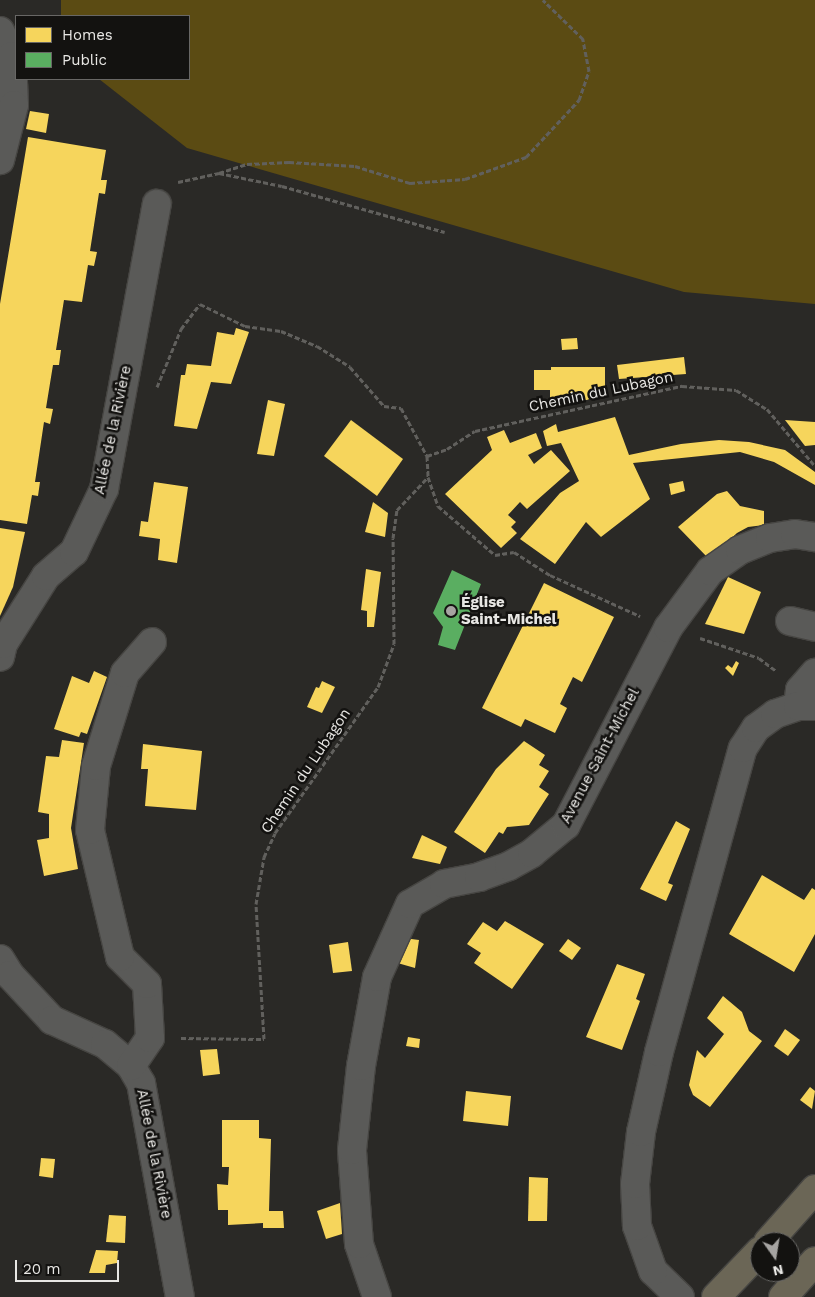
<!DOCTYPE html>
<html>
<head>
<meta charset="utf-8">
<style>
	body { margin:0 }
	#map { position:relative; width:815px; height:1297px; overflow:hidden; background:#2a2926; font-family:"Work Sans",sans-serif }
	div>[style] { position:absolute }
	[style*='--x'] { left:calc(var(--x)*1px); top:calc(var(--y)*1px); width:calc(var(--w)*1px); rotate:calc(var(--a)*1deg) }
	.green>* { inset:0; background:#5b4b13 }
	.homes>* { inset:0; background:#f6d55c }
	.public>* { inset:0; background:#5aae61 }
	.path>* { height:3px; margin-top:-1.5px; transform-origin:0; background:repeating-linear-gradient(90deg,#61605d 0 5px,transparent 0 7.5px) }
	.roads { filter:drop-shadow(1px 0 #464542) drop-shadow(-1px 0 #464542) drop-shadow(0 1px #464542) drop-shadow(0 -1px #464542) }
	.minor>* { height:28px; margin:-14px; padding:0 14px; transform-origin:14px; border-radius:14px; background:#5a5a58 }
	.highway>* { height:28px; margin:-14px; padding:0 14px; transform-origin:14px; border-radius:14px; background:#6b6656 }
	.dots>* { width:14px; height:14px; translate:-50% -50%; box-sizing:border-box; border:2px solid #131210; border-radius:50% }
	span { translate:-50% -50%; white-space:nowrap; text-align:center; line-height:1.15; -webkit-text-stroke:5px #131210; paint-order:stroke }
	.street-label { font-size:15px; color:#e8e7e4 }
	.poi-label { font-size:15px; color:#e8e7e4; font-weight:700 }
	.left { translate:0 -50%; text-align:left }
	.legend { position:absolute; left:15px; top:15px; width:175px; height:65px; box-sizing:border-box; background:#131210; border:1px solid #686765; margin:0; padding:6px 9px; list-style:none; font-size:15px; color:#e8e7e4 }
	.legend li { display:flex; align-items:center; gap:10px; height:25px }
	.legend b { width:25px; border:1px solid #686765 }
	.north { position:absolute; left:750px; top:1232px; width:50px; height:50px; box-sizing:border-box; background:#131210; border:1px solid #686765; border-radius:50%; rotate:167deg; font-size:14px; font-weight:700; line-height:20px; text-align:center; color:#e8e7e4 }
	.north::after { content:''; display:block; margin:auto; width:18px; height:22px; background:#a6a4a2; clip-path:polygon(50% 0,100% 100%,50% 72%,0 100%) }
	.scale { position:absolute; left:15px; top:1260px; width:104px; height:22px; box-sizing:border-box; border:2px solid #e8e7e4; border-top:0; padding-left:6px; font-size:15px; line-height:18px; white-space:nowrap; color:#e8e7e4; -webkit-text-stroke:4px #131210; paint-order:stroke }
</style>
</head>
<body>
<div id="map">
	<div class="green">
		<div style="clip-path:polygon(61px 0,815px 0,815px 304px,684px 292px,187px 148px,99px 79px,189px 79px,189px 16px,61px 16px)"></div>
	</div>
	<div class="homes">
		<div style="clip-path:polygon(30px 111px,49px 114px,46px 133px,26px 129px)"></div>
		<div style="clip-path:polygon(28px 137px,106px 150px,101px 180px,107px 180px,105px 194px,99px 193px,90px 251px,97px 252px,94px 266px,88px 265px,82px 302px,64px 300px,56px 350px,61px 350px,59px 365px,53px 365px,46px 408px,53px 409px,50px 424px,44px 422px,35px 482px,40px 482px,38px 496px,32px 495px,27px 524px,0 520px,0 304px)"></div>
		<div style="clip-path:polygon(236px 328px,249px 332px,231px 384px,211px 382px,197px 429px,174px 426px,181px 375px,185px 375px,187px 364px,211px 366px,217px 332px,234px 335px)"></div>
		<div style="clip-path:polygon(577px 338px,578px 349px,562px 350px,561px 339px)"></div>
		<div style="clip-path:polygon(684px 357px,686px 374px,619px 379px,617px 365px)"></div>
		<div style="clip-path:polygon(551px 367px,605px 367px,605px 392px,587px 400px,550px 400px,550px 390px,534px 390px,534px 370px,551px 370px)"></div>
		<div style="clip-path:polygon(268px 400px,285px 404px,274px 456px,257px 454px)"></div>
		<div style="clip-path:polygon(615px 417px,629px 455px,681px 444px,719px 440px,749px 442px,785px 450px,815px 472px,815px 485px,774px 462px,740px 452px,633px 463px,650px 499px,601px 537px,586px 522px,555px 564px,520px 539px,560px 493px,579px 481px,561px 443px,547px 446px,543px 431px,556px 424px,558px 432px)"></div>
		<div style="clip-path:polygon(351px 420px,403px 459px,377px 496px,324px 456px)"></div>
		<div style="clip-path:polygon(785px 420px,815px 422px,815px 445px,805px 446px)"></div>
		<div style="clip-path:polygon(504px 430px,510px 443px,536px 433px,542px 448px,528px 455px,534px 464px,551px 450px,570px 471px,527px 509px,520px 502px,508px 515px,516px 522px,511px 527px,517px 533px,501px 548px,445px 494px,492px 450px,487px 437px)"></div>
		<div style="clip-path:polygon(683px 481px,685px 491px,671px 495px,669px 484px)"></div>
		<div style="clip-path:polygon(154px 482px,188px 487px,177px 563px,158px 560px,160px 539px,139px 536px,141px 521px,148px 522px)"></div>
		<div style="clip-path:polygon(727px 491px,740px 506px,764px 511px,764px 525px,748px 527px,737px 533px,709px 559px,678px 527px,717px 494px)"></div>
		<div style="clip-path:polygon(373px 502px,388px 513px,385px 537px,365px 532px)"></div>
		<div style="clip-path:polygon(0 528px,25px 532px,13px 587px,0 616px)"></div>
		<div style="clip-path:polygon(366px 569px,381px 572px,374px 627px,367px 627px,367px 611px,361px 610px)"></div>
		<div style="clip-path:polygon(728px 577px,761px 592px,744px 634px,705px 624px)"></div>
		<div style="clip-path:polygon(544px 583px,614px 617px,582px 682px,573px 677px,560px 704px,567px 708px,555px 733px,525px 719px,521px 727px,482px 708px)"></div>
		<div style="clip-path:polygon(736px 661px,739px 663px,733px 676px,725px 668px,728px 665px,732px 668px)"></div>
		<div style="clip-path:polygon(94px 671px,107px 677px,87px 734px,81px 732px,79px 737px,54px 729px,72px 676px,89px 683px)"></div>
		<div style="clip-path:polygon(322px 681px,335px 687px,322px 713px,307px 707px,316px 687px,319px 688px)"></div>
		<div style="clip-path:polygon(62px 740px,84px 743px,71px 828px,78px 869px,44px 876px,37px 840px,49px 838px,49px 814px,38px 812px,46px 756px,59px 757px)"></div>
		<div style="clip-path:polygon(524px 741px,545px 755px,539px 765px,549px 771px,539px 787px,549px 794px,529px 825px,507px 827px,503px 834px,499px 832px,485px 853px,454px 832px,496px 769px)"></div>
		<div style="clip-path:polygon(143px 744px,202px 751px,196px 810px,145px 806px,148px 769px,141px 769px)"></div>
		<div style="clip-path:polygon(676px 821px,690px 829px,668px 883px,673px 885px,666px 901px,640px 889px)"></div>
		<div style="clip-path:polygon(422px 835px,447px 847px,440px 864px,412px 858px)"></div>
		<div style="clip-path:polygon(762px 875px,804px 900px,812px 888px,815px 890px,815px 934px,794px 972px,729px 934px)"></div>
		<div style="clip-path:polygon(505px 921px,544px 944px,512px 989px,474px 963px,481px 953px,467px 944px,483px 922px,497px 931px)"></div>
		<div style="clip-path:polygon(404px 938px,419px 940px,415px 968px,394px 962px)"></div>
		<div style="clip-path:polygon(568px 939px,581px 948px,572px 960px,559px 951px)"></div>
		<div style="clip-path:polygon(348px 942px,352px 971px,333px 973px,329px 945px)"></div>
		<div style="clip-path:polygon(617px 964px,645px 974px,636px 999px,640px 1001px,622px 1050px,586px 1037px)"></div>
		<div style="clip-path:polygon(723px 996px,742px 1012px,749px 1031px,762px 1041px,710px 1107px,693px 1095px,689px 1085px,697px 1050px,705px 1058px,724px 1034px,707px 1018px)"></div>
		<div style="clip-path:polygon(785px 1029px,800px 1040px,788px 1056px,774px 1046px)"></div>
		<div style="clip-path:polygon(408px 1037px,420px 1039px,419px 1048px,406px 1046px)"></div>
		<div style="clip-path:polygon(217px 1049px,220px 1074px,203px 1076px,200px 1050px)"></div>
		<div style="clip-path:polygon(810px 1087px,815px 1091px,812px 1109px,800px 1100px)"></div>
		<div style="clip-path:polygon(466px 1091px,511px 1096px,508px 1126px,463px 1121px)"></div>
		<div style="clip-path:polygon(222px 1120px,259px 1120px,259px 1138px,271px 1139px,269px 1211px,283px 1211px,284px 1228px,263px 1228px,263px 1223px,228px 1225px,228px 1210px,218px 1210px,217px 1184px,228px 1185px,229px 1167px,222px 1167px)"></div>
		<div style="clip-path:polygon(41px 1158px,55px 1159px,53px 1178px,39px 1176px)"></div>
		<div style="clip-path:polygon(529px 1177px,548px 1178px,547px 1221px,528px 1221px)"></div>
		<div style="clip-path:polygon(340px 1203px,342px 1234px,326px 1239px,317px 1211px)"></div>
		<div style="clip-path:polygon(109px 1215px,126px 1216px,125px 1243px,106px 1242px)"></div>
		<div style="clip-path:polygon(96px 1250px,118px 1251px,117px 1263px,106px 1265px,105px 1273px,89px 1273px)"></div>
	</div>
	<div class="public">
		<div style="clip-path:polygon(452px 570px,481px 584px,455px 650px,438px 645px,443px 627px,433px 613px)"></div>
	</div>
	<div class="path">
		<div style="--x:219;--y:173;--w:29;--a:-18"></div>
		<div style="--x:247;--y:164;--w:42;--a:-2.7"></div>
		<div style="--x:289;--y:162;--w:66;--a:3.5"></div>
		<div style="--x:355;--y:166;--w:58;--a:17.2"></div>
		<div style="--x:410;--y:183;--w:55;--a:-4.2"></div>
		<div style="--x:465;--y:179;--w:65;--a:-19.8"></div>
		<div style="--x:526;--y:157;--w:78;--a:-47.1"></div>
		<div style="--x:579;--y:100;--w:31;--a:-71"></div>
		<div style="--x:589;--y:71;--w:33;--a:-101"></div>
		<div style="--x:583;--y:39;--w:56;--a:-135.7"></div>
		<div style="--x:178;--y:182;--w:42;--a:-12.4"></div>
		<div style="--x:219;--y:173;--w:64;--a:11.7"></div>
		<div style="--x:282;--y:186;--w:169;--a:15.8"></div>
		<div style="--x:157;--y:387;--w:63;--a:-67.5"></div>
		<div style="--x:181;--y:329;--w:31;--a:-53"></div>
		<div style="--x:200;--y:304;--w:50;--a:26.1"></div>
		<div style="--x:245;--y:326;--w:36;--a:8"></div>
		<div style="--x:281;--y:331;--w:39;--a:23"></div>
		<div style="--x:317;--y:346;--w:39;--a:32"></div>
		<div style="--x:350;--y:367;--w:52;--a:48.9"></div>
		<div style="--x:384;--y:406;--w:17;--a:7"></div>
		<div style="--x:401;--y:408;--w:55;--a:61.6"></div>
		<div style="--x:427;--y:456;--w:21;--a:87"></div>
		<div style="--x:428;--y:477;--w:31;--a:71"></div>
		<div style="--x:438;--y:506;--w:75;--a:40.7"></div>
		<div style="--x:495;--y:555;--w:19;--a:-9"></div>
		<div style="--x:514;--y:552;--w:43;--a:32.6"></div>
		<div style="--x:550;--y:575;--w:99;--a:24.5"></div>
		<div style="--x:427;--y:456;--w:21;--a:-19"></div>
		<div style="--x:447;--y:449;--w:33;--a:-33"></div>
		<div style="--x:475;--y:431;--w:212;--a:-12.3"></div>
		<div style="--x:682;--y:386;--w:54;--a:4.2"></div>
		<div style="--x:736;--y:390;--w:36;--a:32"></div>
		<div style="--x:767;--y:409;--w:75;--a:49.9"></div>
		<div style="--x:700;--y:638;--w:62;--a:18.7"></div>
		<div style="--x:759;--y:658;--w:21;--a:37"></div>
		<div style="--x:181;--y:1038;--w:83;--a:0.7"></div>
		<div style="--x:264;--y:1039;--w:135;--a:-93.4"></div>
		<div style="--x:256;--y:904;--w:48;--a:-80.3"></div>
		<div style="--x:264;--y:857;--w:26;--a:-65"></div>
		<div style="--x:275;--y:833;--w:179;--a:-54.8"></div>
		<div style="--x:378;--y:687;--w:46;--a:-69.6"></div>
		<div style="--x:394;--y:644;--w:106;--a:-90.5"></div>
		<div style="--x:393;--y:538;--w:28;--a:-82"></div>
		<div style="--x:397;--y:510;--w:45;--a:-46.8"></div>
	</div>
	<div class="roads">
		<div class="minor">
			<div style="--x:0;--y:31;--w:28;--a:64"></div>
			<div style="--x:12;--y:56;--w:49;--a:87.7"></div>
			<div style="--x:14;--y:105;--w:57;--a:104.3"></div>
			<div style="--x:790;--y:621;--w:26;--a:13"></div>
			<div style="--x:0;--y:657;--w:13;--a:-77"></div>
			<div style="--x:3;--y:644;--w:80;--a:-57.7"></div>
			<div style="--x:46;--y:576;--w:37;--a:-41"></div>
			<div style="--x:74;--y:552;--w:70;--a:-64.5"></div>
			<div style="--x:104;--y:489;--w:290;--a:-79.5"></div>
			<div style="--x:798;--y:706;--w:16;--a:-83"></div>
			<div style="--x:800;--y:690;--w:23;--a:-49"></div>
			<div style="--x:0;--y:959;--w:19;--a:58"></div>
			<div style="--x:10;--y:975;--w:62;--a:47"></div>
			<div style="--x:52;--y:1020;--w:58;--a:24.4"></div>
			<div style="--x:105;--y:1044;--w:34;--a:40"></div>
			<div style="--x:131;--y:1066;--w:20;--a:60"></div>
			<div style="--x:141;--y:1083;--w:218;--a:79.7"></div>
			<div style="--x:131;--y:1066;--w:34;--a:-56"></div>
			<div style="--x:150;--y:1038;--w:54;--a:-93.2"></div>
			<div style="--x:147;--y:984;--w:38;--a:-135"></div>
			<div style="--x:120;--y:957;--w:130;--a:-103.3"></div>
			<div style="--x:90;--y:830;--w:64;--a:-84.6"></div>
			<div style="--x:96;--y:766;--w:97;--a:-72.7"></div>
			<div style="--x:125;--y:673;--w:41;--a:-48.9"></div>
			<div style="--x:377;--y:1297;--w:56;--a:-108.8"></div>
			<div style="--x:359;--y:1244;--w:94;--a:-94.3"></div>
			<div style="--x:352;--y:1150;--w:84;--a:-83.9"></div>
			<div style="--x:361;--y:1066;--w:90;--a:-79.8"></div>
			<div style="--x:377;--y:977;--w:80;--a:-65.7"></div>
			<div style="--x:410;--y:904;--w:39;--a:-30"></div>
			<div style="--x:444;--y:884;--w:36;--a:-11"></div>
			<div style="--x:479;--y:877;--w:32;--a:-20"></div>
			<div style="--x:509;--y:866;--w:26;--a:-29"></div>
			<div style="--x:532;--y:853;--w:44;--a:-39.5"></div>
			<div style="--x:566;--y:825;--w:222;--a:-62.6"></div>
			<div style="--x:668;--y:628;--w:71;--a:-53.6"></div>
			<div style="--x:710;--y:571;--w:37;--a:-35"></div>
			<div style="--x:740;--y:550;--w:32;--a:-22"></div>
			<div style="--x:770;--y:538;--w:25;--a:-9"></div>
			<div style="--x:795;--y:534;--w:20;--a:9"></div>
			<div style="--x:680;--y:1297;--w:37;--a:-136"></div>
			<div style="--x:653;--y:1271;--w:48;--a:-109.6"></div>
			<div style="--x:637;--y:1226;--w:42;--a:-92.7"></div>
			<div style="--x:635;--y:1184;--w:52;--a:-83.4"></div>
			<div style="--x:641;--y:1132;--w:82;--a:-77.3"></div>
			<div style="--x:659;--y:1052;--w:315;--a:-74.6"></div>
			<div style="--x:743;--y:748;--w:24;--a:-57"></div>
			<div style="--x:756;--y:728;--w:24;--a:-36"></div>
			<div style="--x:775;--y:714;--w:24;--a:-19"></div>
			<div style="--x:798;--y:706;--w:17;--a:0"></div>
		</div>
		<div class="highway">
			<div style="--x:768;--y:1242;--w:71;--a:-48.4"></div>
			<div style="--x:716;--y:1297;--w:64;--a:-46.3"></div>
			<div style="--x:783;--y:1297;--w:48;--a:-48.4"></div>
		</div>
	</div>
	<div class="dots">
		<div style="left:451px;top:611px;background:#a6a4a2"></div>
	</div>
	<div class="street-label">
		<span style="left:601px;top:392px;rotate:-12deg">Chemin du Lubagon</span>
		<span style="left:113px;top:430px;rotate:-78deg">Allée de la Rivière</span>
		<span style="left:600px;top:756px;rotate:-62deg">Avenue Saint-Michel</span>
		<span style="left:306px;top:771px;rotate:-56deg">Chemin du Lubagon</span>
		<span style="left:154px;top:1154px;rotate:79deg">Allée de la Rivière</span>
	</div>
	<div class="poi-label">
		<span class="left" style="left:461px;top:611px">Église<br>Saint-Michel</span>
	</div>
	<ul class="legend">
	<li><b style="height:14px;background:#f6d55c"></b>Homes</li>
	<li><b style="height:14px;background:#5aae61"></b>Public</li>
	</ul>
	<div class="north">N</div>
	<div class="scale">20 m</div>
</div>
</body>
</html>
